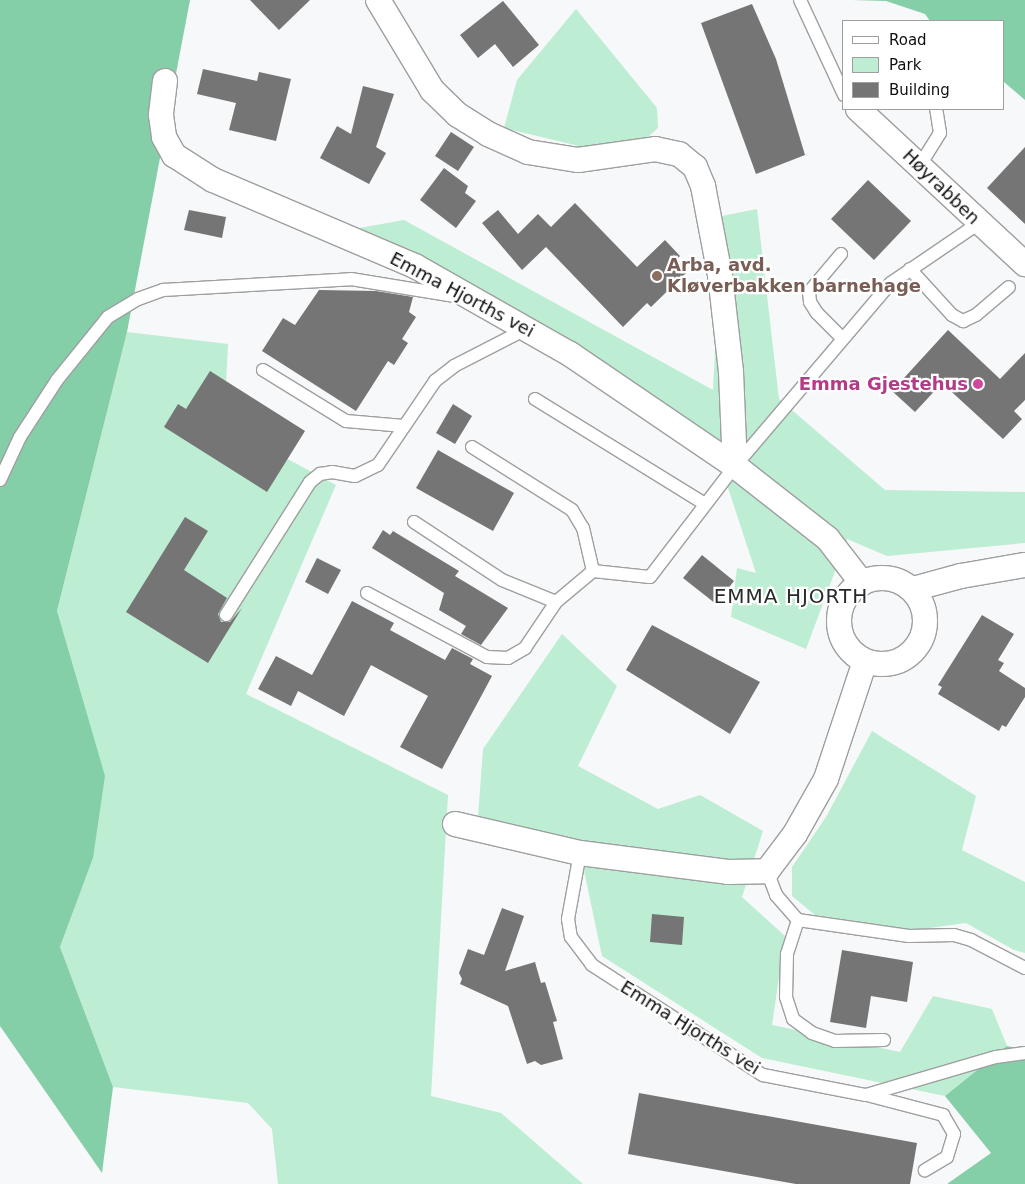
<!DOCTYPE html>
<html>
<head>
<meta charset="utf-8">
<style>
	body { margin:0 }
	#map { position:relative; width:1025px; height:1184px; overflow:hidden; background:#f7f8f9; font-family:"DejaVu Sans",sans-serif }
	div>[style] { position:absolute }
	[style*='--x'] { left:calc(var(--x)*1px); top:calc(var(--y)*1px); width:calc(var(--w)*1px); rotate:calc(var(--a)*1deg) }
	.green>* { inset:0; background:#bdedd2 }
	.forest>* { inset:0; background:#85cfa8 }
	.building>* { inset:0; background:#757576 }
	.roads { filter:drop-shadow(1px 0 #9e9fa0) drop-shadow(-1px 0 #9e9fa0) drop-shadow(0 1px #9e9fa0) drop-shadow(0 -1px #9e9fa0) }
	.lane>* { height:12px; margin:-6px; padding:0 6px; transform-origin:6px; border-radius:6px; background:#fff }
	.street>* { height:24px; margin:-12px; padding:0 12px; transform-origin:12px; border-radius:12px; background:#fff }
	.street>.ring { margin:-12px; padding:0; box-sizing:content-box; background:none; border:24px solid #fff; border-radius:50% }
	.dots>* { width:14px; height:14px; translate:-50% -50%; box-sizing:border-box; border:2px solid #fff; border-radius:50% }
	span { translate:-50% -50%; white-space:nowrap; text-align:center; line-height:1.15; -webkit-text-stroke:4.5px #fff; paint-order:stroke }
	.street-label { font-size:18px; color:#0e0f0f }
	.education-label { font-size:18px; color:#785e54; font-weight:700 }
	.left { translate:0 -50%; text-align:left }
	.hotel-label { font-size:18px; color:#b23c85; font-weight:700 }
	.right { translate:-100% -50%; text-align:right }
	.quarter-label { font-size:20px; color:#292a2b; letter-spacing:1px }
	.legend { position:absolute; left:842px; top:20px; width:162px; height:90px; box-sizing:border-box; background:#fff; border:1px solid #9f9f9f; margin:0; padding:6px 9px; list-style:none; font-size:15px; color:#0e0f0f }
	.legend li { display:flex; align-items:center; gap:10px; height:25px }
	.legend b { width:25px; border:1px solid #9f9f9f }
</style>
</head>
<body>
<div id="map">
	<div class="green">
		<div style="clip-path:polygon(576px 9px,657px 108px,658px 128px,640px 144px,583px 147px,504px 128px,517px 80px)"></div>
		<div style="clip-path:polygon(757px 209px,779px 399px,885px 490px,1025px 492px,1025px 543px,887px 556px,847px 539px,806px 649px,731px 617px,737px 568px,756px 573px,711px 436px,348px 230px,404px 220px,713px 390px,722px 216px)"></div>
		<div style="clip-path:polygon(127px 332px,228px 344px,224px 425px,336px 485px,246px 694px,448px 795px,431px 1096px,501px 1113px,583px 1184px,278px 1184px,272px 1129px,248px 1103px,113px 1087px,60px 947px,93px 858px,57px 611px)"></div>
		<div style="clip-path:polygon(562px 634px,617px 686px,578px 766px,658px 809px,700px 795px,763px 831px,742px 897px,785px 936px,772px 1025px,900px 1052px,933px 996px,992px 1009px,1007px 1046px,945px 1096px,762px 1058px,602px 956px,579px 847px,478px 817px,483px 749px)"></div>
		<div style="clip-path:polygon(872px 731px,976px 796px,962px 850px,1025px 882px,1025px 953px,1014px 950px,966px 923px,915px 930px,815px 915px,792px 896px,792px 867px,826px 817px)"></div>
	</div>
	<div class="forest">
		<div style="clip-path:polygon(0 0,190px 0,127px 332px,57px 611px,105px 776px,93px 858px,60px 947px,113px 1087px,102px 1173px,0 1026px)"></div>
		<div style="clip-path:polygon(852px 0,1025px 0,1025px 100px,1004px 82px,1004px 21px,930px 21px,925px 14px,886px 1px)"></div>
		<div style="clip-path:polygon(1007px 1046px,1025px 1050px,1025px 1184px,947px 1184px,991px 1153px,945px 1096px)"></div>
	</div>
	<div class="building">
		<div style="clip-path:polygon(250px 0,310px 0,279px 30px)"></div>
		<div style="clip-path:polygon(503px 1px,539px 45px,513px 67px,495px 44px,478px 58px,460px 35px)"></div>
		<div style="clip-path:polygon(752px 4px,776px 59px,805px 155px,756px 174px,701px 23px)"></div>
		<div style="clip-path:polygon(203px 69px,257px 81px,259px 72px,291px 79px,276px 141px,229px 130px,236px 103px,197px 94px)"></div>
		<div style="clip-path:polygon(363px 86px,394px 94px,376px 147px,386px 153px,369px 184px,320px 158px,337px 126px,351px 134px)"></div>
		<div style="clip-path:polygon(451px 132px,474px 147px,458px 171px,435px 156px)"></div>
		<div style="clip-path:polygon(1025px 147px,1025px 224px,987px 188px)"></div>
		<div style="clip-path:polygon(444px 168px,468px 186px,465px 193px,476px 201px,456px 228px,420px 200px)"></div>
		<div style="clip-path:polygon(868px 180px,911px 221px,874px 260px,831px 219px)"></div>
		<div style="clip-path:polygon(575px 203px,637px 267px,665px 240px,680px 256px,677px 259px,688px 271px,651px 307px,647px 303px,623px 327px,546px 247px,522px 270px,482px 223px,498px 210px,518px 234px,538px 214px,551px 227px)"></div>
		<div style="clip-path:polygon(189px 210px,226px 217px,222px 238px,184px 230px)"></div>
		<div style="clip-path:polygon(319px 290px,376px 291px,413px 297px,409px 312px,416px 317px,402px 339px,408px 343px,394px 365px,388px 361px,356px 411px,262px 351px,283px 318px,295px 325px)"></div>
		<div style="clip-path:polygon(948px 330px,1000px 379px,1025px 353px,1025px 400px,1014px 411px,1022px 419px,1003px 439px,942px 383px,915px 412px,892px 391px)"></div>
		<div style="clip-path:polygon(210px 371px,305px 431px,267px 492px,164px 427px,178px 404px,186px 409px)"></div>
		<div style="clip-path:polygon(453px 404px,472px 416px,455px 444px,436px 433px)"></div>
		<div style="clip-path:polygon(438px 450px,514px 493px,493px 531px,416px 488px)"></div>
		<div style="clip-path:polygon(185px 517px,208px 531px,184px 570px,227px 598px,218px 614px,221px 622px,230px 622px,242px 608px,208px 663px,126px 612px)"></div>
		<div style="clip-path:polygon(383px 530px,390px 535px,393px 531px,459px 571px,455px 576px,508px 608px,481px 645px,461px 634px,466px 626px,439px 610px,444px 593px,372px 548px)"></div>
		<div style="clip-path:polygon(702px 555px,734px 581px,716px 604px,683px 578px)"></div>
		<div style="clip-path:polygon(317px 558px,341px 570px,328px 594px,305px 582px)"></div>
		<div style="clip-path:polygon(352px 601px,394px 623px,390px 630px,445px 660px,452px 648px,473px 659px,470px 664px,492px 676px,442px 769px,400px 747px,428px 696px,371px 665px,344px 716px,298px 691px,291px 706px,258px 689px,276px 656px,312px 675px)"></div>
		<div style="clip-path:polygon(982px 615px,1014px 634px,998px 660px,1004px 663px,999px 671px,1025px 688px,1025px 697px,1006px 727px,1002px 725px,999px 731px,938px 694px,942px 687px,938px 685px)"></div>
		<div style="clip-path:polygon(652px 625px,760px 682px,730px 734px,626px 670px)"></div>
		<div style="clip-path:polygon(502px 908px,524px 916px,505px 971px,535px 962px,541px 983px,545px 982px,557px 1021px,553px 1022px,563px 1059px,541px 1065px,535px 1061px,527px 1064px,508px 1006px,460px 984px,462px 979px,459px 973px,468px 949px,484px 955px)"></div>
		<div style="clip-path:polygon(652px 914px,684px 917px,682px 945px,650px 942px)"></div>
		<div style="clip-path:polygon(842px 950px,913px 962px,907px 1002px,871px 996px,866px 1028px,830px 1022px)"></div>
		<div style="clip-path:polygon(639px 1093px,917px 1143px,910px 1184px,796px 1184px,628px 1154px)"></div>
	</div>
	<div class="roads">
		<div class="lane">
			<div style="--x:800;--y:0;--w:105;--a:65.1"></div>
			<div style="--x:920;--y:165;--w:38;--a:-58"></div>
			<div style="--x:940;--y:133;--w:24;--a:-99"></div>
			<div style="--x:841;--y:254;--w:50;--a:130.1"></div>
			<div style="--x:809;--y:292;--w:10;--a:84"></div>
			<div style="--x:810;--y:302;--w:13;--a:58"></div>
			<div style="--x:817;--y:313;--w:35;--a:45"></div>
			<div style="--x:910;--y:269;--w:62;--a:47.6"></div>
			<div style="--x:952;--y:315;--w:13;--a:29"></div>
			<div style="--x:963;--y:321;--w:14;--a:-25"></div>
			<div style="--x:976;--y:315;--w:43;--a:-40.3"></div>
			<div style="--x:263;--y:370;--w:97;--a:31.6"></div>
			<div style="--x:346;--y:421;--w:58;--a:4.9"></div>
			<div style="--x:535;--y:399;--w:200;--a:31.7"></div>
			<div style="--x:472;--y:447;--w:118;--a:32.2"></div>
			<div style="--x:572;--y:510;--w:21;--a:59"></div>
			<div style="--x:583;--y:528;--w:44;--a:76.9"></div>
			<div style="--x:0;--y:480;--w:47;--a:-65.1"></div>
			<div style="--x:20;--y:437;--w:68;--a:-57"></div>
			<div style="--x:57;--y:380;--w:81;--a:-51"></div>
			<div style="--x:108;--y:317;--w:35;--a:-31"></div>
			<div style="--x:138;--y:299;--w:27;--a:-20"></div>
			<div style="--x:163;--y:290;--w:188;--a:-3.3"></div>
			<div style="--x:351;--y:279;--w:105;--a:9.3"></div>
			<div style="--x:414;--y:522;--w:105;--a:33.4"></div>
			<div style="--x:502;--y:580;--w:58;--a:22.2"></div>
			<div style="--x:593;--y:571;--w:57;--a:6"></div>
			<div style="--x:650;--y:577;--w:140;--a:-52.6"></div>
			<div style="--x:735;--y:466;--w:240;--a:-49.6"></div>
			<div style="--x:891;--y:283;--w:107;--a:-34.3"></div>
			<div style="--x:367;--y:593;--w:136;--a:28.1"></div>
			<div style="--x:487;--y:657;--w:21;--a:3"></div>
			<div style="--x:508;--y:658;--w:20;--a:-30"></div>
			<div style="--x:525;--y:648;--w:55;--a:-56"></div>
			<div style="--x:556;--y:602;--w:48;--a:-40"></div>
			<div style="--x:226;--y:615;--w:157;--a:-57.7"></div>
			<div style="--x:310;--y:482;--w:13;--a:-39"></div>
			<div style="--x:320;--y:474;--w:12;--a:-9"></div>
			<div style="--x:332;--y:472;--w:23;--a:10"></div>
			<div style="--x:355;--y:476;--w:25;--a:-26"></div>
			<div style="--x:378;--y:465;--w:102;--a:-55.8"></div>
			<div style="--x:435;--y:381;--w:24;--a:-38"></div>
			<div style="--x:454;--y:366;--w:81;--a:-27.2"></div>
			<div style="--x:580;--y:853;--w:67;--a:100.3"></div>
			<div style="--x:568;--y:919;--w:18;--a:81"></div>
			<div style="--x:571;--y:937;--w:35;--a:53"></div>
			<div style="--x:592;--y:965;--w:203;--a:32.8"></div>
			<div style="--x:763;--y:1075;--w:105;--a:11"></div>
			<div style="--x:866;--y:1095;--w:135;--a:-16.3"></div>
			<div style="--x:996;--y:1057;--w:29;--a:-8"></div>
			<div style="--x:767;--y:871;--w:26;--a:69"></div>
			<div style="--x:776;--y:895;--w:33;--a:49"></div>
			<div style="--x:798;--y:920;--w:112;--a:8.2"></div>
			<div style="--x:909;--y:936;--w:45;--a:-1.3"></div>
			<div style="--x:954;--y:935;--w:18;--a:16"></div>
			<div style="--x:971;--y:940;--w:61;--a:27.4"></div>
			<div style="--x:798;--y:920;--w:36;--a:108"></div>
			<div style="--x:787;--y:954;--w:43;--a:91.3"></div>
			<div style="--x:786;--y:997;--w:23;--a:72"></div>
			<div style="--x:793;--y:1019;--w:24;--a:36"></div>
			<div style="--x:812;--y:1033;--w:24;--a:19"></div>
			<div style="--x:835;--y:1041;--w:49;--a:-1.2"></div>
			<div style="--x:867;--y:1095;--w:79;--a:14.7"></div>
			<div style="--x:943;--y:1115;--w:22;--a:60"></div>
			<div style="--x:954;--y:1134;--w:24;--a:107"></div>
			<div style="--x:947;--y:1157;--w:26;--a:149"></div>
		</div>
		<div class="street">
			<div style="--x:378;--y:0;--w:105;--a:59"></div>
			<div style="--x:432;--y:90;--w:36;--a:44"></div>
			<div style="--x:458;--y:115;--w:36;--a:32"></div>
			<div style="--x:488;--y:134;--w:44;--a:24.2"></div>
			<div style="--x:528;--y:152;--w:51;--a:9.1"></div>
			<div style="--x:578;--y:160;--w:78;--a:-8.1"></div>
			<div style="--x:655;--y:149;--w:25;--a:12"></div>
			<div style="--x:679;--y:154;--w:21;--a:39"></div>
			<div style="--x:695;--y:167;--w:21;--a:67"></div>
			<div style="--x:703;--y:186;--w:91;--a:79.2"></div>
			<div style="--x:720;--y:275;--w:98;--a:83.5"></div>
			<div style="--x:731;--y:372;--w:94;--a:87.6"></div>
			<div style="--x:165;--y:81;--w:34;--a:97"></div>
			<div style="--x:161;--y:115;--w:22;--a:82"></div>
			<div style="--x:164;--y:137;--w:21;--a:61"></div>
			<div style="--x:174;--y:155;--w:46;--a:32.7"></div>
			<div style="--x:213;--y:180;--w:220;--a:23.1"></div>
			<div style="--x:415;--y:266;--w:178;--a:29.6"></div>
			<div style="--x:570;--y:354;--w:199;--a:34.2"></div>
			<div style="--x:735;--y:466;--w:118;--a:38.1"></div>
			<div style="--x:828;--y:539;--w:56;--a:52.3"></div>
			<div style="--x:858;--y:109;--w:228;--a:42.9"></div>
			<div class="ring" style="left:839px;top:578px;width:62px;height:62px"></div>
			<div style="--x:913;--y:589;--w:50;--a:-15.2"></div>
			<div style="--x:961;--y:576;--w:65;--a:-9.8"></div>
			<div style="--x:455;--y:824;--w:128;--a:13.1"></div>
			<div style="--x:580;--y:853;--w:149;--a:7.3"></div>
			<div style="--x:728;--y:872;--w:39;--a:-1"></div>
			<div style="--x:767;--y:871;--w:46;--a:-52.9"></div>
			<div style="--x:795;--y:834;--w:63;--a:-60.6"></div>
			<div style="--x:826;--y:779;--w:124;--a:-71.7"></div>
		</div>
	</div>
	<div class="dots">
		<div style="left:657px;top:276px;background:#8d6e63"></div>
		<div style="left:978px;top:384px;background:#d1479c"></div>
	</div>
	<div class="street-label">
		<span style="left:941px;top:187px;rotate:44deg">Høyrabben</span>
		<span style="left:462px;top:295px;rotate:28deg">Emma Hjorths vei</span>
		<span style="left:690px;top:1028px;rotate:32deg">Emma Hjorths vei</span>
	</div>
	<div class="education-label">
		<span class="left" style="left:667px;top:276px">Arba, avd.<br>Kløverbakken barnehage</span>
	</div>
	<div class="hotel-label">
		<span class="right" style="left:968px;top:384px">Emma Gjestehus</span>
	</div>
	<div class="quarter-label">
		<span style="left:791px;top:596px">EMMA HJORTH</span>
	</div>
	<ul class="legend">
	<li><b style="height:6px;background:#fff"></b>Road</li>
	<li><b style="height:14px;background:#bdedd2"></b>Park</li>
	<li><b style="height:14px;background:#757576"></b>Building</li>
	</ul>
</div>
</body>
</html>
